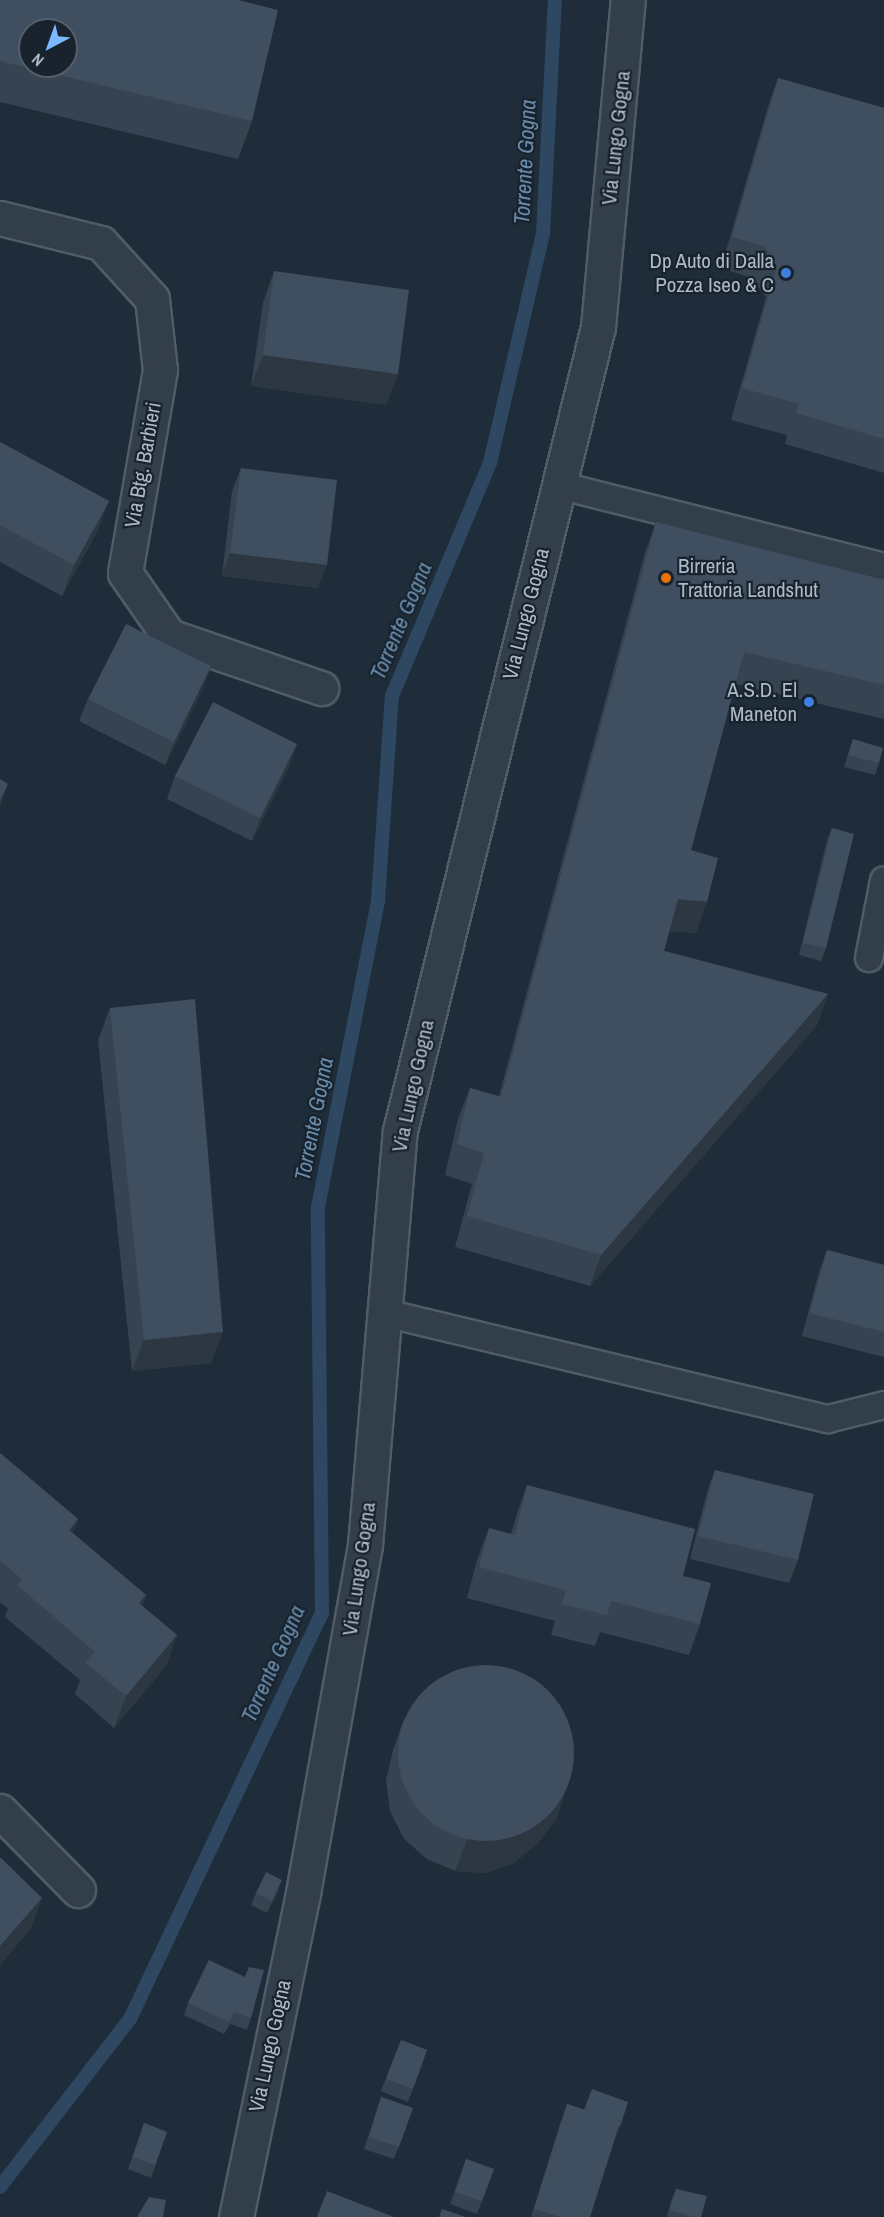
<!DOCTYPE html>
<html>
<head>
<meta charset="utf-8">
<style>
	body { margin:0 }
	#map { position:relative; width:884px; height:2217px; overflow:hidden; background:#1f2d3a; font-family:"Archivo Narrow",sans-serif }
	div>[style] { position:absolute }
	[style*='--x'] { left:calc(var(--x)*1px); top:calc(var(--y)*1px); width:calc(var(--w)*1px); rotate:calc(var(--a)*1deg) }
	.stream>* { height:14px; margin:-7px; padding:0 7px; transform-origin:7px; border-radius:7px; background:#2f4861 }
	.roads { filter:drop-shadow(2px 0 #505c68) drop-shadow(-2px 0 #505c68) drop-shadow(0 2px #505c68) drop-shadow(0 -2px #505c68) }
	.service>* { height:26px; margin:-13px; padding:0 13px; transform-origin:13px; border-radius:13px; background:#323e4a }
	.minor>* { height:33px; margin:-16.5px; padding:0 16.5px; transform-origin:16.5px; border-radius:16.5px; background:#323e4a }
	.tertiary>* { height:33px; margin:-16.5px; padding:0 16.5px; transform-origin:16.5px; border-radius:16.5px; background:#323e4a }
	.wall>* { inset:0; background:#364452 }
	.shaded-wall>* { inset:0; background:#2c3742 }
	.building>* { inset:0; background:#3f4f5f }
	.round { border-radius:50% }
	.dots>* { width:16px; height:16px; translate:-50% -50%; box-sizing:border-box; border:3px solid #18232e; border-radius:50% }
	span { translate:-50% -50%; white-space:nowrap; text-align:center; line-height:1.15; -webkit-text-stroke:4.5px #18232e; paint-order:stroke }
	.street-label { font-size:21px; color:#adb9c7 }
	.poi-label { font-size:21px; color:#adb9c7 }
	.right { translate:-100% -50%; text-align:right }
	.left { translate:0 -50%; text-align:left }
	.water-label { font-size:22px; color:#6a8dad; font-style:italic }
	.north { position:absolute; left:18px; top:18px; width:60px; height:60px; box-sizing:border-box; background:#18232e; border:2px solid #545f6b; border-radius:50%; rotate:221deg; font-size:16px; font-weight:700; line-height:24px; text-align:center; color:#adb9c7 }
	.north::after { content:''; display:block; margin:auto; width:21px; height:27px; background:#79b9ff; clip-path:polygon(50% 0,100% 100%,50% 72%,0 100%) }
</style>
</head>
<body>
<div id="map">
	<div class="stream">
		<div style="--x:0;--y:2187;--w:212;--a:-52.3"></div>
		<div style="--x:130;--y:2019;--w:449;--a:-64.7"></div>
		<div style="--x:322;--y:1613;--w:406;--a:-90.6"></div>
		<div style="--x:318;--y:1207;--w:313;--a:-78.9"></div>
		<div style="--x:378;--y:900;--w:204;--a:-86.1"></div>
		<div style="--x:392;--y:696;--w:253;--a:-67.2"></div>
		<div style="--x:490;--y:463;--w:235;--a:-77"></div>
		<div style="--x:543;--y:234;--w:234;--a:-87.1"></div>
	</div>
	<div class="roads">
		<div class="service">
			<div style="--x:558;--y:485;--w:336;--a:14.1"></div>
			<div style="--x:869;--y:958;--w:79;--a:-79.1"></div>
			<div style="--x:385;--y:1313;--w:456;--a:13.5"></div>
			<div style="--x:828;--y:1419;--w:58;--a:-14"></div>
		</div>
		<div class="minor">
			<div style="--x:0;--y:218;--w:104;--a:13.9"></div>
			<div style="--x:101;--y:243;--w:76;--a:47.7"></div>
			<div style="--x:152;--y:299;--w:71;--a:83.6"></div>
			<div style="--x:160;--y:370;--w:206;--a:99.8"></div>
			<div style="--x:125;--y:573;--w:77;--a:55.1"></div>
			<div style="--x:169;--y:636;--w:161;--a:18.9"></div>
			<div style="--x:0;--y:1811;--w:111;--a:45.4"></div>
		</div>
		<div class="tertiary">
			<div style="--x:236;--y:2217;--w:331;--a:-78.3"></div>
			<div style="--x:303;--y:1893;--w:353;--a:-79.9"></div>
			<div style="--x:365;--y:1545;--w:415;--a:-85.2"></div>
			<div style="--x:400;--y:1131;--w:828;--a:-76.17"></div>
			<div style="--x:598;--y:327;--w:328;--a:-84.8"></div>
		</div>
	</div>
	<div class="wall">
		<div style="clip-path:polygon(0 0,252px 121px,238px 159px,0 102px)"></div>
		<div style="clip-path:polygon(778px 78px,884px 108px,884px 473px,785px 444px,787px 435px,731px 420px,766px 297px,752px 278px,721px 268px,767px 110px)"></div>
		<div style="clip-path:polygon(274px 271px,398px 374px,386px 405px,251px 386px,263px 303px)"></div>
		<div style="clip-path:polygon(0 442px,109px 501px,97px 532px,62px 596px,0 562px)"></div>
		<div style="clip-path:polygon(241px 468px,318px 588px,222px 576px,232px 491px)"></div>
		<div style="clip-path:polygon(656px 522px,884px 580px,884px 719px,735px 684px,691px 850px,696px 933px,669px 931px,664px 951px,828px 994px,817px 1025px,590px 1286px,455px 1247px,472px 1184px,445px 1175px,458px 1119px,470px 1088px,499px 1096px,645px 553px)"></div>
		<div style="clip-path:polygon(211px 666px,203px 689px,165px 765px,79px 721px,88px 699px)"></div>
		<div style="clip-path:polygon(853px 739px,879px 763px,875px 775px,844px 767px)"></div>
		<div style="clip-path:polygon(289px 767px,252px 841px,167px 799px,175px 776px)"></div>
		<div style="clip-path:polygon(832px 828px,826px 948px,821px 961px,799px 955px,827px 840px)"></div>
		<div style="clip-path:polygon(110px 1008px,211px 1363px,132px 1371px,98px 1040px)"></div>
		<div style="clip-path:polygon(827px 1250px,884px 1265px,884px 1357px,802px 1336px,819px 1272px)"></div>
		<div style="clip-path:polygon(0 1453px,78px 1519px,73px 1533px,146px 1595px,142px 1606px,177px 1635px,166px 1666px,114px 1728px,75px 1694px,80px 1680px,5px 1617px,8px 1609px,0 1602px)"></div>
		<div style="clip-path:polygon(715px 1470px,798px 1560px,789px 1583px,690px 1559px,707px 1492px)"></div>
		<div style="clip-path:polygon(527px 1485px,683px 1576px,700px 1624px,689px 1655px,600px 1632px,595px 1646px,551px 1635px,555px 1621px,467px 1598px,477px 1560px,489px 1528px,511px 1534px,516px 1517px)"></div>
		<div style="clip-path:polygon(404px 1719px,567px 1788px,556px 1819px,538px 1843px,514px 1863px,486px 1873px,455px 1871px,427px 1859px,404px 1839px,390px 1811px,386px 1780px,393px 1750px)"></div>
		<div style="clip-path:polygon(278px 1892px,267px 1913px,251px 1905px,256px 1893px)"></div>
		<div style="clip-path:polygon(209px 1960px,251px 2018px,247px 2030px,230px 2024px,224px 2034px,184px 2015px,188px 2003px)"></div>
		<div style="clip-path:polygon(401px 2040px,427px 2050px,408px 2102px,381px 2091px)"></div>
		<div style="clip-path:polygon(381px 2097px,413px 2108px,394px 2159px,364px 2149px)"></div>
		<div style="clip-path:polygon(628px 2102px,615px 2139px,590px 2217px,531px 2217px,559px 2127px,567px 2104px,584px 2110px)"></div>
		<div style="clip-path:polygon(144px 2123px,167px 2132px,151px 2178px,128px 2169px)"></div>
		<div style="clip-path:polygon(466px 2159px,494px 2169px,477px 2214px,450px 2204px)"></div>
		<div style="clip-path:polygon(676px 2189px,701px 2217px,667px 2217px,671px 2201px)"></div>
	</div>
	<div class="shaded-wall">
		<div style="clip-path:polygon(263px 355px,398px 374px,386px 405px,251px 386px)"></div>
		<div style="clip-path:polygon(109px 501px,97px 532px,62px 596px,74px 565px)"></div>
		<div style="clip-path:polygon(230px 553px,327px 565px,318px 588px,222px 576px)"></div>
		<div style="clip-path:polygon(211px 666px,203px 689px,165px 765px,174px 742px)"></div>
		<div style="clip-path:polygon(297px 744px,289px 767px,252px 841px,260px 818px)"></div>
		<div style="clip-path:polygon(8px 784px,0 807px,0 801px)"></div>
		<div style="clip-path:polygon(678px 899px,707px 902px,696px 933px,667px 930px)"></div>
		<div style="clip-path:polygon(828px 994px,817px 1025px,590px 1286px,601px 1255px)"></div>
		<div style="clip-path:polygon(223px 1332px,211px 1363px,132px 1371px,144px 1340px)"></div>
		<div style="clip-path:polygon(78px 1519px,66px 1551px,69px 1530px)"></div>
		<div style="clip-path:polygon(146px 1595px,135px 1626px,139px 1603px)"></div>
		<div style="clip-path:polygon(177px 1635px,166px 1666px,114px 1728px,126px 1696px)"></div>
		<div style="clip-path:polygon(567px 1788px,556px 1819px,538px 1843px,514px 1863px,486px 1873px,455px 1871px,467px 1840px)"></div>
		<div style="clip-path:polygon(282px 1880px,278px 1892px,267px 1913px,272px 1901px)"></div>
		<div style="clip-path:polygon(42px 1898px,31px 1929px,0 1965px,0 1946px)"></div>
	</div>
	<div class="building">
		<div style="clip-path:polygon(evenodd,0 0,238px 0,278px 10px,252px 121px,0 61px,0 0,30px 30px,66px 30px,66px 66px,30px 66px,30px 30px)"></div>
		<div style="clip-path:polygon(778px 78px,884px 108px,884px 439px,796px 413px,799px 404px,742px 388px,777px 266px,764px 246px,732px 237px)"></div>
		<div style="clip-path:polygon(274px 271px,409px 290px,398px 374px,263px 355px)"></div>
		<div style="clip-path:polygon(0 442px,109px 501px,74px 565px,0 525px)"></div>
		<div style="clip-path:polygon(241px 468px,337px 480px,327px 565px,230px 553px)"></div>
		<div style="clip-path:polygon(656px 522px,884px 580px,884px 685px,744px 652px,691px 850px,718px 858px,707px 902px,678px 899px,664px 951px,828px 994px,601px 1255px,467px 1216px,484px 1153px,457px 1144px,470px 1088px,501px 1097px)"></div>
		<div style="clip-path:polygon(126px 624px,211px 666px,174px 742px,88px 699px)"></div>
		<div style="clip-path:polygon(213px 702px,297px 744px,260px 818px,175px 776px)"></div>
		<div style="clip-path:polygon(853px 739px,883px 748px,879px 763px,848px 755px)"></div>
		<div style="clip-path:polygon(0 779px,8px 784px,0 801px)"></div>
		<div style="clip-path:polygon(832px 828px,854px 834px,826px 948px,803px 943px)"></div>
		<div style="clip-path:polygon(195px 999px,223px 1332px,144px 1340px,110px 1008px)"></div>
		<div style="clip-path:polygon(827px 1250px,884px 1265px,884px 1332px,810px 1313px)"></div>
		<div style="clip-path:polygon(0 1453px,78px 1519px,69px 1530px,146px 1595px,139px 1603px,177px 1635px,126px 1696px,86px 1663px,95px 1652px,17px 1585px,22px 1579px,0 1561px)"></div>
		<div style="clip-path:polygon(715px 1470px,814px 1494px,798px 1560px,698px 1536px)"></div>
		<div style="clip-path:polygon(527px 1485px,695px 1529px,683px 1576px,711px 1583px,700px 1624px,611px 1601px,607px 1615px,562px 1604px,566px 1590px,479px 1567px,489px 1528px,515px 1535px)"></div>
		<div class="round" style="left:398px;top:1665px;width:176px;height:176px"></div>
		<div style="clip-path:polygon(0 1857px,42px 1898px,0 1946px)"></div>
		<div style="clip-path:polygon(266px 1872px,282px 1880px,272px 1901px,256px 1893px)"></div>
		<div style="clip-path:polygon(209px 1960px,245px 1977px,249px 1967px,264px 1970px,251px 2018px,234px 2012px,229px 2022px,188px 2003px)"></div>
		<div style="clip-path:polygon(401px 2040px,427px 2050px,413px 2089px,386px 2079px)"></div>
		<div style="clip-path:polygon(592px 2089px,628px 2102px,620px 2127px,619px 2126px,620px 2121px,584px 2110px)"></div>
		<div style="clip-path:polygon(381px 2097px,413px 2108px,399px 2147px,369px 2137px)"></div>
		<div style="clip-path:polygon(567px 2104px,620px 2121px,590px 2217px,561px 2217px,534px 2209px)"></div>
		<div style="clip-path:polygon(144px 2123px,167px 2132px,155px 2165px,133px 2157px)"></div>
		<div style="clip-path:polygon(466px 2159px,494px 2169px,482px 2201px,455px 2192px)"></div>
		<div style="clip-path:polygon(676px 2189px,707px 2196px,701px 2217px,695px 2217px,670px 2210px)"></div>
		<div style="clip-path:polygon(327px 2191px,394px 2217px,317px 2217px)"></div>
		<div style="clip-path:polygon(149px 2197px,166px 2200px,163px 2217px,137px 2217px)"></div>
		<div style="clip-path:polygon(442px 2209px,466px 2217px,439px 2217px)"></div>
	</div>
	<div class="dots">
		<div style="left:786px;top:273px;background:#3f7fe0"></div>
		<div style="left:666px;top:578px;background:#e8710a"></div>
		<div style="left:809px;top:702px;background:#3f7fe0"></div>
	</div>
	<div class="street-label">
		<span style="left:616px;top:138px;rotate:-84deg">Via Lungo Gogna</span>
		<span style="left:143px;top:465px;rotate:-80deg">Via Btg. Barbieri</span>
		<span style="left:526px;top:614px;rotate:-76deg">Via Lungo Gogna</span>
		<span style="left:413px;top:1086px;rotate:-78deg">Via Lungo Gogna</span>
		<span style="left:359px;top:1569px;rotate:-82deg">Via Lungo Gogna</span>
		<span style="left:270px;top:2046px;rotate:-78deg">Via Lungo Gogna</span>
	</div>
	<div class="poi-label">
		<span class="right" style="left:774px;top:273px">Dp Auto di Dalla<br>Pozza Iseo &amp; C</span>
		<span class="left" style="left:678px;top:578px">Birreria<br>Trattoria Landshut</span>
		<span class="right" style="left:797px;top:702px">A.S.D. El<br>Maneton</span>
	</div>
	<div class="water-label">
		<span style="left:525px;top:162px;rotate:-87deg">Torrente Gogna</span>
		<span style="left:401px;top:621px;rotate:-67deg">Torrente Gogna</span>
		<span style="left:314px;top:1119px;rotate:-79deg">Torrente Gogna</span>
		<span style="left:273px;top:1664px;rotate:-66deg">Torrente Gogna</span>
	</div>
	<div class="north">N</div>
</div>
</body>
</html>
